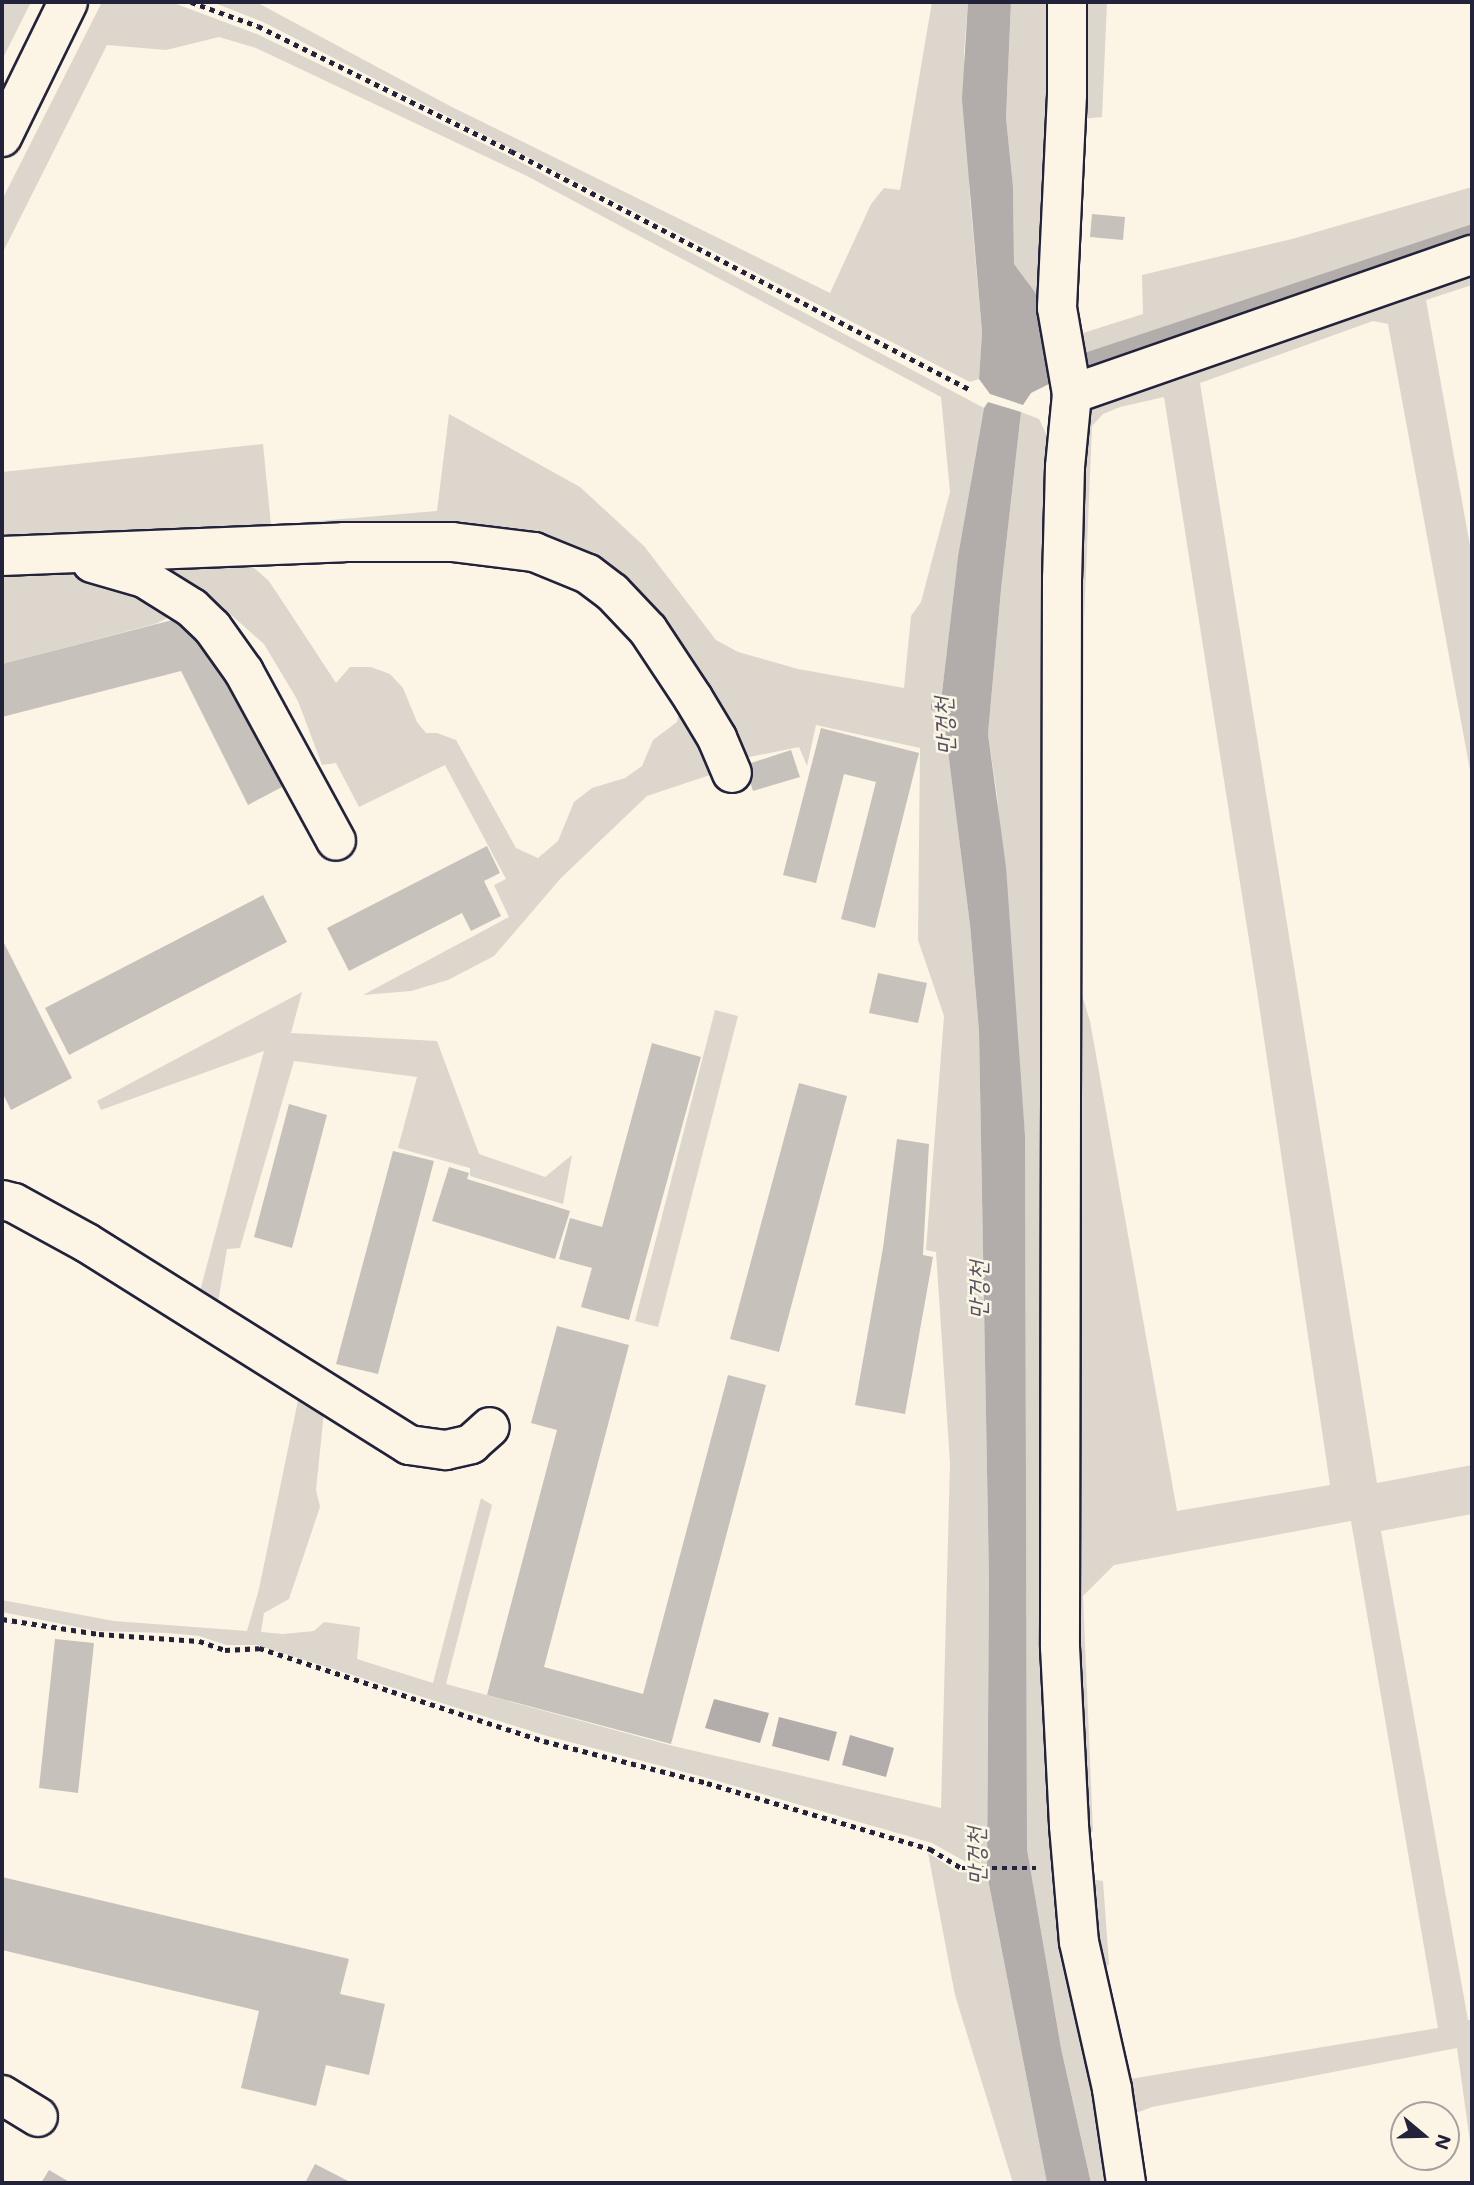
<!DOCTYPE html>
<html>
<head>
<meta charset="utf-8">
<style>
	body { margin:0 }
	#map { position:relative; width:1474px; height:2185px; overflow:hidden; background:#fcf5e5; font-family:Mali,"Poor Story",sans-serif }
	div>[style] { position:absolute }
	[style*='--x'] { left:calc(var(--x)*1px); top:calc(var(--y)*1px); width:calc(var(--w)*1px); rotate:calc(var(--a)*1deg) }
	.green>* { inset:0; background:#dcd6cc }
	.water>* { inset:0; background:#b2adab }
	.building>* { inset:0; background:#c6c1bb }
	.path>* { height:4.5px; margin-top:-2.25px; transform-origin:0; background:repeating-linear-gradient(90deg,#22223b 0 5px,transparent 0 10px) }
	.roads { filter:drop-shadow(2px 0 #22223b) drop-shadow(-2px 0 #22223b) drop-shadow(0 2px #22223b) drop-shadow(0 -2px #22223b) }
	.minor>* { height:38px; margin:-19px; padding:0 19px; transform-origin:19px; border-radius:19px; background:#fcf5e5 }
	.secondary>* { height:38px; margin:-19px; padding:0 19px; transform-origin:19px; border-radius:19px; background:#fcf5e5 }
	span { translate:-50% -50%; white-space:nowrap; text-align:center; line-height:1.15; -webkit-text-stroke:5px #fcf5e5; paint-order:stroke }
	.water-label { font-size:24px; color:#545362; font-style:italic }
	.frame { position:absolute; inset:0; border:4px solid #22223b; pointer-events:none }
	.north { position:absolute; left:1390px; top:2101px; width:70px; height:70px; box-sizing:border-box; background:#fcf5e5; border:2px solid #a5a1a1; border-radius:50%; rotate:109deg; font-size:19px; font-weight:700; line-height:28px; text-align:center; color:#22223b }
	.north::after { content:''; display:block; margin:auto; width:24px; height:32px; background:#22223b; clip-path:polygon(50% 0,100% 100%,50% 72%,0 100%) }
</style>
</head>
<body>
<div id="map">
	<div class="green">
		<div style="clip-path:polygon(2px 2px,31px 2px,2px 60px)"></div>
		<div style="clip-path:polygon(102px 2px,171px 2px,257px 34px,511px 157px,984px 408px,958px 556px,941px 701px,931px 710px,943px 712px,970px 925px,979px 1031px,989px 1580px,987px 1864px,966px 1862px,932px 1843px,707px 1778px,547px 1736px,257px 1645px,226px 1645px,199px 1636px,168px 1633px,97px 1631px,2px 1612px,2px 1600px,114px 1621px,247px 1631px,259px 1589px,301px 1386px,325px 1402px,316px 1490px,320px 1507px,289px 1599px,264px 1613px,261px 1632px,283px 1634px,314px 1631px,324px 1622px,360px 1627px,357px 1659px,433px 1683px,481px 1498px,492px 1505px,446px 1684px,673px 1746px,941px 1808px,950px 1463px,936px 1252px,926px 1250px,944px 1016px,918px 940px,920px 748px,816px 725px,807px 766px,799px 747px,734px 760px,583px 553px,2px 548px,2px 472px,263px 444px,271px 525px,437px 511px,449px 414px,580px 487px,644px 546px,716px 640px,738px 652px,798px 669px,904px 688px,911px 616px,921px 602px,950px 492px,941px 397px,525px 175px,256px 48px,219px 37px,166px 50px,107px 45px,2px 254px,2px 200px)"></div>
		<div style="clip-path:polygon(212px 2px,256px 2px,450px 106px,830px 293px,871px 204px,884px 188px,900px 190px,932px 2px,968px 2px,964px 53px,970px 199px,982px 332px,979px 379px,970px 382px,263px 22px)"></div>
		<div style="clip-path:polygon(1011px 2px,1065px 2px,1047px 350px,1043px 344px,1041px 305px,1035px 292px,1014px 264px,1013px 186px,1006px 118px)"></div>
		<div style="clip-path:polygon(1076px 2px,1107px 2px,1102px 117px,1073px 120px)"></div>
		<div style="clip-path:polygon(1472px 187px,1472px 224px,1072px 357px,1080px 334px,1143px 314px,1142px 275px,1292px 239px)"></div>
		<div style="clip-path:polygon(evenodd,1472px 268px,1472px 285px,1426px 300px,1472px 557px,1472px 781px,1388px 324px,1373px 321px,1200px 383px,1377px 1483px,1472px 1465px,1472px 1514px,1381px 1531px,1468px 2020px,1472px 2020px,1472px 2156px,1457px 2048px,1152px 2107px,1131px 2115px,1138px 2125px,1147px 2183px,1134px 2183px,1124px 2080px,1438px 2028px,1351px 1521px,1114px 1565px,1083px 1596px,1093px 1831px,1081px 1840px,1069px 1025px,1085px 414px,1098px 401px,1472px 268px,1164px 397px,1257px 991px,1330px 1485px,1177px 1511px,1090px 1021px,1081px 992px,1084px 620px,1092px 426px,1103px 414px,1120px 407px,1164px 397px)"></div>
		<div style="clip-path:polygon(1021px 412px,1039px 419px,1051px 444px,1057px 1534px,1120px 2183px,1091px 2183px,1061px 2048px,1027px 1849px,1025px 1135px,997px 795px,988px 734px,1001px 590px)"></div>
		<div style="clip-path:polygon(238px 554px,269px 581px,336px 683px,350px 667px,371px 667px,390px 674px,403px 688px,417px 722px,426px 733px,437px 733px,456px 740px,516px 848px,538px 858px,558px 841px,574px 802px,592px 788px,625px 778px,642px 766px,653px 740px,677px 722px,680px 706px,719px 772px,647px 796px,561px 878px,494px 956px,448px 980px,411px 991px,363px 995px,509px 917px,494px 885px,506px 879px,445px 765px,359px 807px,336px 763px,322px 765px,298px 701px,264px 644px,212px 598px,163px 568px)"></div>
		<div style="clip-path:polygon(82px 564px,172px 616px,155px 624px,2px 664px,2px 565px)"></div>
		<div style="clip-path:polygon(302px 992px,291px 1033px,437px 1041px,479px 1154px,545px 1177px,572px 1155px,563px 1204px,470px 1176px,470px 1168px,398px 1148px,417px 1077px,294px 1061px,240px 1248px,227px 1249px,218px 1302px,200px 1291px,264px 1051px,101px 1110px,97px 1101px)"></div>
		<div style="clip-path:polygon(715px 1010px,738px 1016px,658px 1327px,635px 1321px)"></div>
		<div style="clip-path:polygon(928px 1853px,958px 1872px,987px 1874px,1047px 2183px,1013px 2183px,955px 1995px)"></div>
		<div style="clip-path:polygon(1083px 1878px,1103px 1881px,1109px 1964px,1098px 1977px)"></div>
	</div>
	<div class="water">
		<div style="clip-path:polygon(968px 2px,1011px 2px,1006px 118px,1013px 186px,1014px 264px,1035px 292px,1041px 305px,1043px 344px,1047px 350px,1051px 383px,1031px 393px,1023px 405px,990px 394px,979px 379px,982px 332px,962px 99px)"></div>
		<div style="clip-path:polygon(1472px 224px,1472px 236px,1076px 377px,1072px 357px)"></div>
		<div style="clip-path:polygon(988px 402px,1021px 412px,1001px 590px,988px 734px,1006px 867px,1025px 1135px,1027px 1849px,1061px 2048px,1091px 2183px,1047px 2183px,987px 1874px,989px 1580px,979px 1031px,970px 925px,943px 712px,931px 710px,931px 704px,941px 701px,958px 556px,984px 408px)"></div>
		<div style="clip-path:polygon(714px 1699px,769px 1713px,760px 1743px,705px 1728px)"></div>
		<div style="clip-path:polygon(779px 1717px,837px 1732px,829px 1761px,772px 1746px)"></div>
		<div style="clip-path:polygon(850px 1735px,894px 1748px,886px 1777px,842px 1765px)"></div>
	</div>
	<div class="building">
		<div style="clip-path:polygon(1092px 214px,1125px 217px,1123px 240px,1090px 237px)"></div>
		<div style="clip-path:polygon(180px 618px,202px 626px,284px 786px,248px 805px,181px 671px,2px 717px,2px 664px)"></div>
		<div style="clip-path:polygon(821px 728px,919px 753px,875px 928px,841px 919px,876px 782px,844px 774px,816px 883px,783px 875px)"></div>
		<div style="clip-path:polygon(791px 750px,800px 777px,753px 791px,745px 765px)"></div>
		<div style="clip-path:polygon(487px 846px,500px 873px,484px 881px,501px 916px,471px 931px,462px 913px,349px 971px,327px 928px)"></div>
		<div style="clip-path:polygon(263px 895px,287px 942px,69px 1055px,45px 1008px)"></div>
		<div style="clip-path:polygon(2px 939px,72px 1078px,11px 1110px,2px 1092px)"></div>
		<div style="clip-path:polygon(878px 973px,927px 983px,918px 1023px,869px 1013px)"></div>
		<div style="clip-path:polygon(652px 1043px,701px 1057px,629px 1320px,581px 1307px,592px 1268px,559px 1259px,570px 1218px,602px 1227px)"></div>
		<div style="clip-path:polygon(799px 1083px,847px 1096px,779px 1352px,730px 1339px)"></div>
		<div style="clip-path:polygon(289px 1104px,327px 1115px,292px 1248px,254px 1237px)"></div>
		<div style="clip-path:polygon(897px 1139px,929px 1144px,923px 1255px,933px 1257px,905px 1414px,855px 1405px,883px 1248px)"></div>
		<div style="clip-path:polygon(393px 1151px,434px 1161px,378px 1374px,336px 1364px)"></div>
		<div style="clip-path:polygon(449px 1167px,469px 1173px,467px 1179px,570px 1211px,555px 1259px,432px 1221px)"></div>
		<div style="clip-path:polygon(557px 1326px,629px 1345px,544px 1667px,643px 1694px,728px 1375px,766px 1385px,671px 1744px,487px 1695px,557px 1430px,531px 1423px)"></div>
		<div style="clip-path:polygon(55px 1639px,94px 1643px,78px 1793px,39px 1788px)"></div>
		<div style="clip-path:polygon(2px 1877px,349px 1959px,340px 1994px,385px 2004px,369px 2075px,326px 2065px,316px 2106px,241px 2088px,259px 2011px,2px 1950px)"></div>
		<div style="clip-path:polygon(315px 2164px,352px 2183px,305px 2183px)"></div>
		<div style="clip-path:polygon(49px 2170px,71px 2183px,41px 2183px)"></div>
	</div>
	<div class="path">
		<div style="--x:191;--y:2;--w:71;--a:19.7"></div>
		<div style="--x:258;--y:26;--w:282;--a:26.3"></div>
		<div style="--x:511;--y:151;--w:516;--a:27.46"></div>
		<div style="--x:2;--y:1619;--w:98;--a:8.8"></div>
		<div style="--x:99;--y:1634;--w:100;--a:4"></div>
		<div style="--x:199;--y:1641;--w:28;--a:19"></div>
		<div style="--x:225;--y:1650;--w:34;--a:-3"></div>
		<div style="--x:259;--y:1648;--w:300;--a:18.1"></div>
		<div style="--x:544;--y:1741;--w:168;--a:14.4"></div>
		<div style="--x:707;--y:1783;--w:233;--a:16.5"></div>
		<div style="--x:930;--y:1849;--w:37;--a:31"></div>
		<div style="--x:962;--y:1868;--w:74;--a:0"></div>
	</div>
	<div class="roads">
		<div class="minor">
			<div style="--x:1067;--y:2;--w:93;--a:90"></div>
			<div style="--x:1067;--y:95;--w:213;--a:92.7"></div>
			<div style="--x:1057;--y:308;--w:87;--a:80.1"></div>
			<div style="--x:1072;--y:394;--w:73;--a:95.5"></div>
			<div style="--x:1065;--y:467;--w:111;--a:91.5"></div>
			<div style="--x:1062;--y:578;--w:1069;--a:90.11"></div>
			<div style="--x:1060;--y:1647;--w:179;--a:87.1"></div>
			<div style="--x:1069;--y:1826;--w:116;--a:85.1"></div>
			<div style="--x:1079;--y:1942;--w:151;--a:77.3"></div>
			<div style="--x:1112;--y:2089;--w:95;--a:81.5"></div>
			<div style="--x:1072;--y:394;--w:423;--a:-19.2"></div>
			<div style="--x:2;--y:556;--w:342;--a:-2.3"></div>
			<div style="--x:344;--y:542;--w:108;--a:0"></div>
			<div style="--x:452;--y:542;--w:83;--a:7"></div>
			<div style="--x:534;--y:552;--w:58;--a:22.2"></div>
			<div style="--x:588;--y:574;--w:30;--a:37"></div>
			<div style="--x:612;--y:592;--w:52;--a:46.5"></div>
			<div style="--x:648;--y:630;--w:82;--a:56.5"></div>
			<div style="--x:693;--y:698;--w:47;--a:59"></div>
			<div style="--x:717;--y:738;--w:38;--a:67"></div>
			<div style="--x:92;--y:563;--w:54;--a:16.1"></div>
			<div style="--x:144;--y:578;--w:57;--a:32"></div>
			<div style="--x:192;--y:608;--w:28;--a:44"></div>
			<div style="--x:212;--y:627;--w:55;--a:54.6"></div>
			<div style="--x:244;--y:672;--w:192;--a:61.4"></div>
			<div style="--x:2;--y:1200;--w:12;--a:14"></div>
			<div style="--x:14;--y:1203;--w:83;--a:28.7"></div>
			<div style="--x:87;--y:1243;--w:380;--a:32.1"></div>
			<div style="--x:409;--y:1445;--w:37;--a:8"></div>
			<div style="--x:446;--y:1450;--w:26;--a:-13"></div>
			<div style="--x:471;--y:1444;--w:25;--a:-42"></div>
			<div style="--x:2;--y:2095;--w:42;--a:31.4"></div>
		</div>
		<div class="secondary">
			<div style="--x:2;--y:137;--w:150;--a:-63.9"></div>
		</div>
	</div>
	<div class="water-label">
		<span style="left:943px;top:726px;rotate:-93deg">만겅천</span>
		<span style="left:977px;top:1290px;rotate:-90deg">만겅천</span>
		<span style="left:975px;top:1856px;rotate:-91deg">만겅천</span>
	</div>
	<div class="frame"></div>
	<div class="north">N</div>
</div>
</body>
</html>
